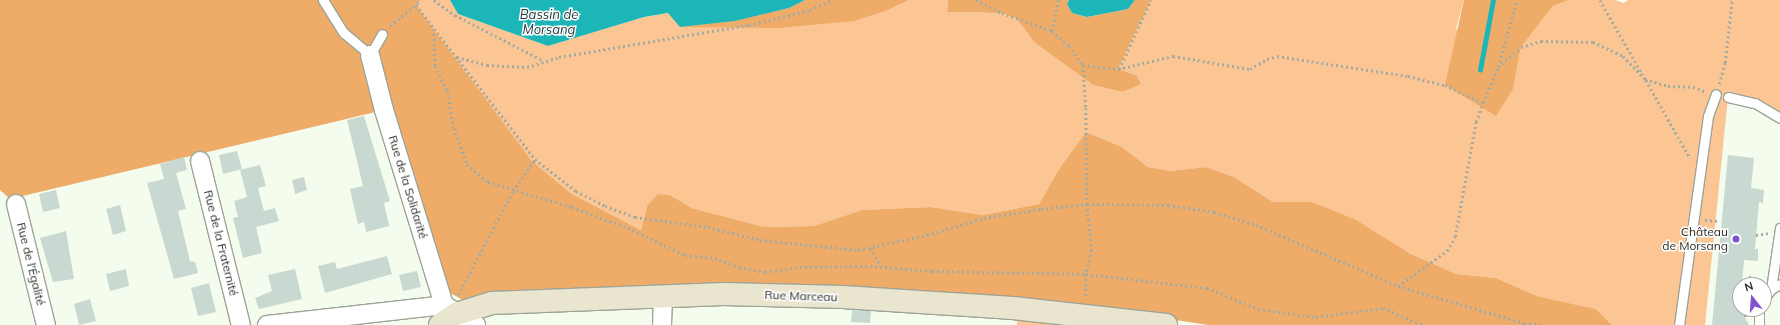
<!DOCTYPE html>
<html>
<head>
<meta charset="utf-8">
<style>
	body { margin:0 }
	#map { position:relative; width:1780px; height:325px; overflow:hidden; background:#f4fcee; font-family:Mulish,sans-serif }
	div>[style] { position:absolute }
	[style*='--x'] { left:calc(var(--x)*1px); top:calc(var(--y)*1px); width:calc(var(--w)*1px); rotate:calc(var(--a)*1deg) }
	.green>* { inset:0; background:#fbc693 }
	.forest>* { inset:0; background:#efac68 }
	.water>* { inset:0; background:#1cb6b9 }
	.stream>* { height:4.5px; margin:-2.25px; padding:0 2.25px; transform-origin:2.25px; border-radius:2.25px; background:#1cb6b9 }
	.building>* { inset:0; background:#c9d9d1 }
	.path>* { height:2.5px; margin-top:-1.25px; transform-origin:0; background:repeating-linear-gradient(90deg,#a5aba0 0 2px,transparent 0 5px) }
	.roads { filter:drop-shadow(1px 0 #9da497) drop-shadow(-1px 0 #9da497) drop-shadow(0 1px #9da497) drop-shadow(0 -1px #9da497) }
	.service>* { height:9px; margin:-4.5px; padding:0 4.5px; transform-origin:4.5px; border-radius:4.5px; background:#fff }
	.minor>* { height:18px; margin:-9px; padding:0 9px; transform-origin:9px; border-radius:9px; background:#fff }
	.secondary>* { height:22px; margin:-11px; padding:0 11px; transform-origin:11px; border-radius:11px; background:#e9e5cf }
	.dots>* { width:11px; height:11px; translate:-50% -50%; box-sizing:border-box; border:2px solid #fff; border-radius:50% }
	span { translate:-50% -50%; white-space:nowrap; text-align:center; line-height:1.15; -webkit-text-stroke:3px #fff; paint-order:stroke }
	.street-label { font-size:12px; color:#2a2d27 }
	.poi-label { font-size:12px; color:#2a2d27 }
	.right { translate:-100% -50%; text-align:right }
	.water-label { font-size:13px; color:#223a3a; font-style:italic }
	.north { position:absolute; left:1732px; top:277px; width:40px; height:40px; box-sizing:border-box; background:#fff; border:1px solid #aaaba9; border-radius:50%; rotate:343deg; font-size:11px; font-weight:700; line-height:16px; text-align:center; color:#2a2d27 }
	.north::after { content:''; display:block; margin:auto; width:14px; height:18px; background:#7e54ce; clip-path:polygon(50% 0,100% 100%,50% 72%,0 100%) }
</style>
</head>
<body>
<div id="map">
	<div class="green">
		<div style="clip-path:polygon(421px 0,450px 0,458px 14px,548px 46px,644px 17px,669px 13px,888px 10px,909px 0,948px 0,947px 12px,1002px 13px,1016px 18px,1035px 43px,1093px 85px,1122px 92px,1136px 75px,1118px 69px,1151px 0,1464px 0,1456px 29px,1513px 89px,1521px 47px,1553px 6px,1569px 0,1615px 0,1624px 3px,1628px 0,1780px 0,1780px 118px,1728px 97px,1705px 325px,1612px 325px,1596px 309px,1537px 296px,1496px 278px,1456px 274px,1409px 253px,1312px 202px,1273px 202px,1234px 177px,1206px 167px,1170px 171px,1148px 167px,1122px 147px,1086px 132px,1059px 169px,1039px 204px,983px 215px,931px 207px,862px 210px,814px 226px,764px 227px,692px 208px,670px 195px,647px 206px,641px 230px,572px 194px,532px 161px,416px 5px)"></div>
		<div style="clip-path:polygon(1017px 314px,1106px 325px,1017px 325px)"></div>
	</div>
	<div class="forest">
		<div style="clip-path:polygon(0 0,421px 0,416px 5px,532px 161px,572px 194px,641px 230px,647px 206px,658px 194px,670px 195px,692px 208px,764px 227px,814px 226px,862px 210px,931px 207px,983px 215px,1039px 204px,1059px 169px,1086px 132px,1122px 147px,1148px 167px,1170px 171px,1206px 167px,1234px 177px,1273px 202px,1312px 202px,1356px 220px,1409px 253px,1456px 274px,1496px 278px,1537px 296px,1596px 309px,1612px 325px,1208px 325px,1058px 302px,848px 289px,487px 296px,463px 300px,450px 293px,394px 112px,384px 110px,10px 199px,0 190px)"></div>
		<div style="clip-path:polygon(805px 0,909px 0,888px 10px,854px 21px,778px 28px,680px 27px,735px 21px,789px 8px)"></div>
		<div style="clip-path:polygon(948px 0,1069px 0,1067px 4px,1072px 13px,1087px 17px,1128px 9px,1135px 0,1151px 0,1118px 69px,1136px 75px,1141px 84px,1122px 92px,1093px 85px,1035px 43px,1016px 18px,1002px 13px,947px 12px)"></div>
		<div style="clip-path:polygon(1464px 0,1569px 0,1553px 6px,1521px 47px,1513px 89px,1496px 116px,1445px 85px)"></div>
	</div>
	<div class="water">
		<div style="clip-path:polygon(450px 0,805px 0,789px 8px,735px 21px,680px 27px,668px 13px,644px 17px,548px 46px,458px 14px)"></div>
		<div style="clip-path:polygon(1069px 0,1135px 0,1128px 9px,1087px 17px,1072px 13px,1067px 4px)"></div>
	</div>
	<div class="stream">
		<div style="--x:1480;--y:70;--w:71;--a:-79.5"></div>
	</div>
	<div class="building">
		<div style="clip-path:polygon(364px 116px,390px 201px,384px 203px,389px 226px,366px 232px,364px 222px,358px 224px,350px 189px,363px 186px,347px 120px)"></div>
		<div style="clip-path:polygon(237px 151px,242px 169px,223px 174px,219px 155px)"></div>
		<div style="clip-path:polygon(1728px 155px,1754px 158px,1751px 188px,1764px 190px,1763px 203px,1759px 202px,1755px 249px,1758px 249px,1758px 261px,1744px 260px,1742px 285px,1740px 285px,1740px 309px,1749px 325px,1712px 325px)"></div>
		<div style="clip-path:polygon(184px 157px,187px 170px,176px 173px,186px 209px,178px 211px,190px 261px,195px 262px,198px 273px,174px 279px,147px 183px,164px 179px,160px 164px)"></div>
		<div style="clip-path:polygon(260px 165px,266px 186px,258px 188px,264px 211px,275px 208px,279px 221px,256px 227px,262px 253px,243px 258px,233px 218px,238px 217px,234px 201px,247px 197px,240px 170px)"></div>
		<div style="clip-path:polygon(304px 177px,307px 190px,295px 194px,292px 180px)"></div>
		<div style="clip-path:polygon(56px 190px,60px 208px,43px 212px,39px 194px)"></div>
		<div style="clip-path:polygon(120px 205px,126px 231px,113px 235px,106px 209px)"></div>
		<div style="clip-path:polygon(66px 231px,74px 279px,53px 282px,40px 238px)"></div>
		<div style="clip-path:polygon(387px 256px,392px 274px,325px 293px,318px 266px,335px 262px,337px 269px)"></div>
		<div style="clip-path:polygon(126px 269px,129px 286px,110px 291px,106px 274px)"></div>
		<div style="clip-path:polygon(295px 269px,302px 299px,259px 309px,255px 298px,272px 291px,268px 275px)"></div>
		<div style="clip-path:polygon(417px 271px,421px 287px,403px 291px,399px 275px)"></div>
		<div style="clip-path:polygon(209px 283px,216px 312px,198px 316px,191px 288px)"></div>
		<div style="clip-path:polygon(90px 299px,96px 321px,79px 325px,74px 304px)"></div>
		<div style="clip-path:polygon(852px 310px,871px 311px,870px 323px,851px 322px)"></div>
	</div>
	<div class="path">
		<div style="--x:434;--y:0;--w:26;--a:36"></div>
		<div style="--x:455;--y:15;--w:100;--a:27.3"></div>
		<div style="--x:976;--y:0;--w:29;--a:27"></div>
		<div style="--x:1002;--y:13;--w:53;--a:19.8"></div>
		<div style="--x:1052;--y:31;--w:23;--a:41"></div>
		<div style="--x:1069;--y:46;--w:24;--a:54"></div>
		<div style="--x:1083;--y:65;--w:35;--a:7"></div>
		<div style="--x:1118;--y:69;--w:57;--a:-13.3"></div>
		<div style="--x:1173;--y:56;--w:78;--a:9.6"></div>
		<div style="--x:1250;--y:69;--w:20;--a:-30"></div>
		<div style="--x:1267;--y:59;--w:10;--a:-17"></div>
		<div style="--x:1277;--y:56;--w:133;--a:8.7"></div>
		<div style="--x:1408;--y:76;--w:38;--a:14"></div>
		<div style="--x:1445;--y:85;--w:42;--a:25.3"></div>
		<div style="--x:1483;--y:103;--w:39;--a:-67"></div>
		<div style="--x:1498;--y:67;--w:30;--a:-41"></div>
		<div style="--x:1521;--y:47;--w:21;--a:-17"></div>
		<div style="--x:1541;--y:41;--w:52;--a:1.1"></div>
		<div style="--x:1593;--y:42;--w:33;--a:25"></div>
		<div style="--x:1623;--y:56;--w:33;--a:46"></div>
		<div style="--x:1646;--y:80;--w:90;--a:60.6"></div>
		<div style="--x:1600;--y:0;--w:86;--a:60.2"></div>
		<div style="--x:416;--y:5;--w:195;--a:52.3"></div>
		<div style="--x:535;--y:159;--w:52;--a:38"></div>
		<div style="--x:576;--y:191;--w:33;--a:27"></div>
		<div style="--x:605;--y:206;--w:32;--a:20"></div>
		<div style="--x:635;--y:217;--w:74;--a:7.8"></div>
		<div style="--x:708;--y:227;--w:54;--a:14"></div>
		<div style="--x:760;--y:240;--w:99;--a:5.8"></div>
		<div style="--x:858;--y:250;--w:71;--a:-12.3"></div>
		<div style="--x:927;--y:235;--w:59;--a:-16.6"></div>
		<div style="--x:984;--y:218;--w:58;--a:-9"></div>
		<div style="--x:1041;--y:209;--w:46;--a:-6.2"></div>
		<div style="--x:1087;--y:204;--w:81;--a:0.7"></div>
		<div style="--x:1168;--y:205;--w:47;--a:8.7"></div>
		<div style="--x:1214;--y:212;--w:44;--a:17.2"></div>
		<div style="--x:1256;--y:225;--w:155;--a:23.2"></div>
		<div style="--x:1398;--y:286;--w:131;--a:16.4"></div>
		<div style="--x:1524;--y:323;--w:18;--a:6"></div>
		<div style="--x:390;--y:26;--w:40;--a:-40"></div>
		<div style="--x:434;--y:29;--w:37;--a:88"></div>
		<div style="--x:435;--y:66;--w:29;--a:63"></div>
		<div style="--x:448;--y:92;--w:36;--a:81"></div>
		<div style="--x:454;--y:128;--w:38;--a:70"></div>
		<div style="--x:467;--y:164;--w:28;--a:41"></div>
		<div style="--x:488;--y:182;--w:88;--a:16.6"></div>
		<div style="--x:572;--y:207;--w:60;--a:20.6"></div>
		<div style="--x:628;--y:228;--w:63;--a:25.3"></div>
		<div style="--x:685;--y:255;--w:30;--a:6"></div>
		<div style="--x:715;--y:258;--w:26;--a:21"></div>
		<div style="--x:739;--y:267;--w:26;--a:11"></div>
		<div style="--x:765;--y:272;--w:35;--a:-8"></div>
		<div style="--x:800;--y:267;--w:70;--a:-0.8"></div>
		<div style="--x:870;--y:266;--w:62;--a:4.6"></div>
		<div style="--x:932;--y:271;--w:154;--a:1.1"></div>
		<div style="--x:1086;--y:274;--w:122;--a:6.6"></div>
		<div style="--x:1207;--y:288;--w:55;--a:22.4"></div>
		<div style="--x:1258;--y:309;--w:59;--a:7.9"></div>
		<div style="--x:1316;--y:317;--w:68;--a:-7.7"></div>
		<div style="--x:1383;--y:308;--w:43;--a:23"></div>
		<div style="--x:1052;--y:31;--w:32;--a:-79"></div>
		<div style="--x:457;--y:57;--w:31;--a:15"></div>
		<div style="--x:487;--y:65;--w:40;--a:2.9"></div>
		<div style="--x:527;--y:67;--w:34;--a:-17"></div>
		<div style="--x:559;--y:57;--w:193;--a:-9.6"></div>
		<div style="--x:749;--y:25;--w:63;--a:-13.8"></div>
		<div style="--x:810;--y:10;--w:24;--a:-24"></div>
		<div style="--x:1083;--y:65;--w:43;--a:86"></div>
		<div style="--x:1086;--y:108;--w:96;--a:89.4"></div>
		<div style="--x:1087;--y:204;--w:46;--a:83.8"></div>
		<div style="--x:1092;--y:250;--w:25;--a:104"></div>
		<div style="--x:1086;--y:274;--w:25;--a:90"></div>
		<div style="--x:1498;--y:67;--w:70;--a:-74.2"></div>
		<div style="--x:1119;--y:69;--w:76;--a:-65.1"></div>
		<div style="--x:1645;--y:79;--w:24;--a:17"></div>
		<div style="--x:1668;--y:86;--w:25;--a:2"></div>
		<div style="--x:1693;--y:87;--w:12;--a:20"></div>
		<div style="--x:1719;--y:84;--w:22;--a:-74"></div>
		<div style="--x:1725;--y:63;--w:63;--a:-83.7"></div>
		<div style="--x:1705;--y:220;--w:15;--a:4"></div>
		<div style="--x:1756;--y:235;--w:12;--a:-9"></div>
		<div style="--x:871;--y:248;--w:21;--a:62"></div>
		<div style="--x:1748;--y:285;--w:8;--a:-83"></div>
		<div style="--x:1749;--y:277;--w:5;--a:0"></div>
		<div style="--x:1754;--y:277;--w:8;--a:97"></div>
		<div style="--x:1398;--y:286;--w:60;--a:-35.5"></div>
		<div style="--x:1447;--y:251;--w:16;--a:-60"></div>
		<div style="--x:1455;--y:237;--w:117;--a:-79.7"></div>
		<div style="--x:1476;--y:122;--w:20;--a:-70"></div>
		<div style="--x:458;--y:295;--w:118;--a:-62.1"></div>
		<div style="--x:513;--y:191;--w:39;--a:-55"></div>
		<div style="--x:1745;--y:317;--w:8;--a:-83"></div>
	</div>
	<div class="roads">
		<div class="service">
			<div style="--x:323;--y:0;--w:39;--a:58"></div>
			<div style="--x:344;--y:33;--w:34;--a:40"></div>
			<div style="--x:370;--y:55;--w:24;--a:-60"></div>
			<div style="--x:1728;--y:97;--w:28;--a:13"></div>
			<div style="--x:1755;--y:103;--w:29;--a:31"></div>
			<div style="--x:1771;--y:289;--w:62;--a:-81.6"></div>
			<div style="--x:1764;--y:299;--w:12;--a:-55"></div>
			<div style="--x:1771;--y:289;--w:10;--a:-29"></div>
			<div style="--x:1759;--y:309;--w:16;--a:90"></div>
			<div style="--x:1679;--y:325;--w:211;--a:-82.1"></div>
			<div style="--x:1708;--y:116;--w:23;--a:-70"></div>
		</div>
		<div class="minor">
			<div style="--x:370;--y:55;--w:57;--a:75.7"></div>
			<div style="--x:384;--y:110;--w:204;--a:72.9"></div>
			<div style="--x:444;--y:305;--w:38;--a:32"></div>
			<div style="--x:200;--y:161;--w:169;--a:76"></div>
			<div style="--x:16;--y:204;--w:125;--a:76.1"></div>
			<div style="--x:267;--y:325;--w:178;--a:-6.4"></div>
			<div style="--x:662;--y:325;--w:29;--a:-88"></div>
		</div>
		<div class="secondary">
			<div style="--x:440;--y:325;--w:19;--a:-35"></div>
			<div style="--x:456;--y:314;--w:38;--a:-17"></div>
			<div style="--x:492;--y:303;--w:232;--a:-2.2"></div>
			<div style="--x:724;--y:294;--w:119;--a:1.4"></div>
			<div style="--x:843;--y:297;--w:170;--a:3.7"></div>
			<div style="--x:1013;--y:308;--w:154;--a:6.3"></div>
		</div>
	</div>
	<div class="dots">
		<div style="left:1736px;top:239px;background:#7e54ce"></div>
	</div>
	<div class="street-label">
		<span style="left:408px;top:187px;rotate:73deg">Rue de la Solidarité</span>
		<span style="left:221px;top:243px;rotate:76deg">Rue de la Fraternité</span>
		<span style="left:31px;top:264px;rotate:76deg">Rue de l'Égalité</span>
		<span style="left:801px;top:296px;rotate:2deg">Rue Marceau</span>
	</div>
	<div class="poi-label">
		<span class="right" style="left:1728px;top:239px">Château<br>de Morsang</span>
	</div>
	<div class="water-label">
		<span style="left:549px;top:22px">Bassin de<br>Morsang</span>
	</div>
	<div class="north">N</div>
</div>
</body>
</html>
